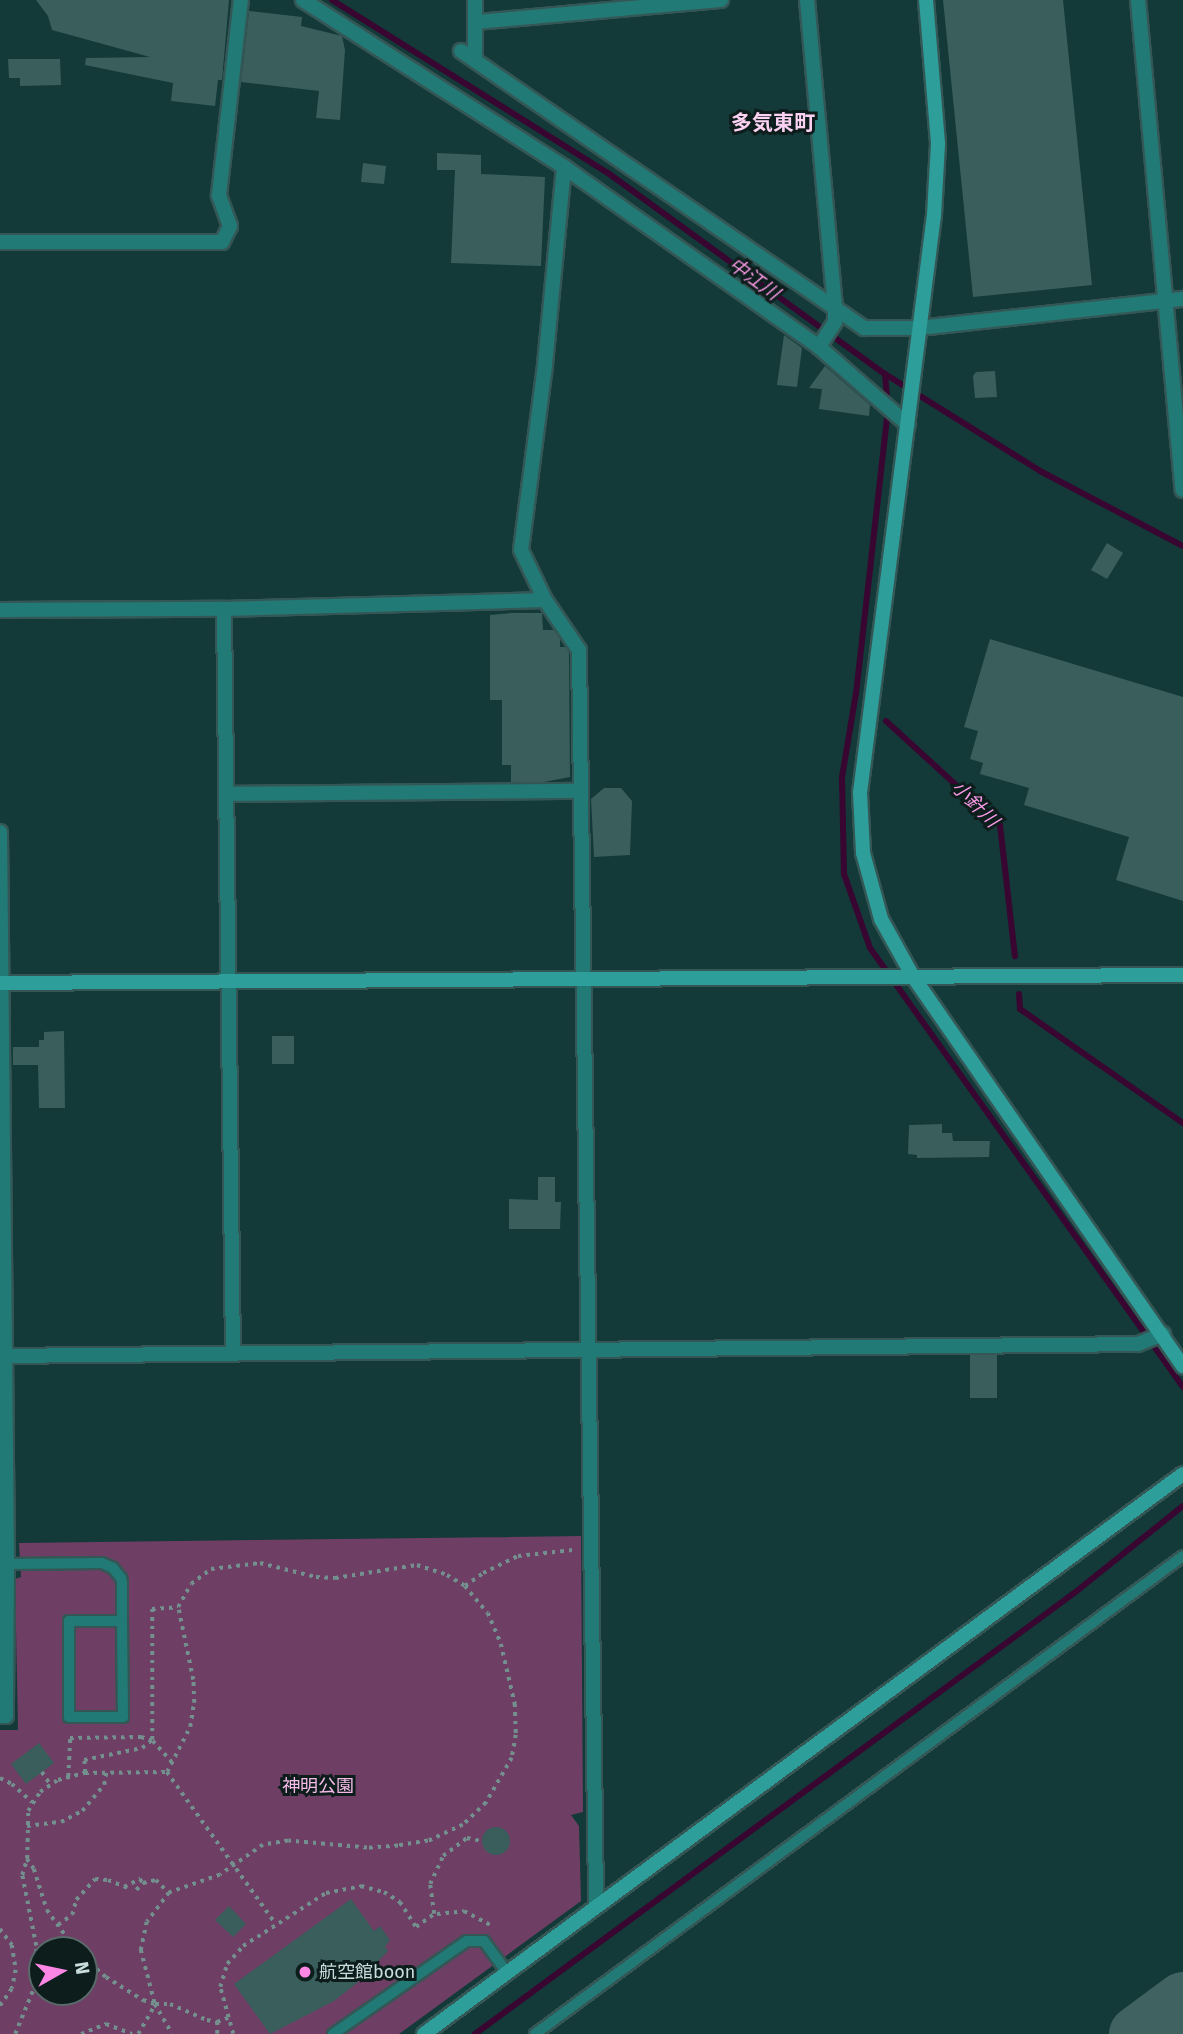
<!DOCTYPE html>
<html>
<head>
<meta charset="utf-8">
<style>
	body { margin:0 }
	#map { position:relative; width:1183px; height:2034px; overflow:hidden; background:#133938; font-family:"Fira Sans","Noto Sans JP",sans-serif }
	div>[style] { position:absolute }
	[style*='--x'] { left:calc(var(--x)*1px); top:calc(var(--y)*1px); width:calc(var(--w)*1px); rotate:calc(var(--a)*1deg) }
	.green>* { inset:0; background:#6e3e64 }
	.stream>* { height:6px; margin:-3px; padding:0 3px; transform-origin:3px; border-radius:3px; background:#380631 }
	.taxiway>* { height:56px; margin:-28px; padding:0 28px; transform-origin:28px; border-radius:28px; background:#406260 }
	.building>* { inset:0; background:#395e5c }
	.round { border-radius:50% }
	.path>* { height:3.5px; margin-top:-1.75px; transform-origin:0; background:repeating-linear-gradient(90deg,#73908f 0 3.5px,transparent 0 8.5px) }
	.roads { filter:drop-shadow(2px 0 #345756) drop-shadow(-2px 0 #345756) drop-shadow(0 2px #345756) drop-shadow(0 -2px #345756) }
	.lane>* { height:10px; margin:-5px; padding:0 5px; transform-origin:5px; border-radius:5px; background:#227a77 }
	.street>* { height:14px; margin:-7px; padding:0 7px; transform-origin:7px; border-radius:7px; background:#227a77 }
	.secondary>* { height:14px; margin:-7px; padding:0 7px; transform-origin:7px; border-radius:7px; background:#2e9e9a }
	.dots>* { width:19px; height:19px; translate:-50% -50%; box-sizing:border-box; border:4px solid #0d1d1c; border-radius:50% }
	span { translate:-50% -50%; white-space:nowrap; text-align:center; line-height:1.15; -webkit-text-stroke:6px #0d1d1c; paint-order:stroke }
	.park-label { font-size:18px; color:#f5bae7 }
	.poi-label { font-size:18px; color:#c9dedc }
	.left { translate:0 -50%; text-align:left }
	.water-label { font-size:19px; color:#fb9ae6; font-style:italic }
	.quarter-label { font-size:21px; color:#fbd2f1; font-weight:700 }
	.north { position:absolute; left:28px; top:1936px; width:70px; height:70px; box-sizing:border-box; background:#0d1d1c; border:2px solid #586a69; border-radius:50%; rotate:81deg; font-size:19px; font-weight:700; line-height:28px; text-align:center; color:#c9dedc }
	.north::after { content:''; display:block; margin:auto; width:24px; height:32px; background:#fc86e4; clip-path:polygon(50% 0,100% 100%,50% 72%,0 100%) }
</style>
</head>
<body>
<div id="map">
	<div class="green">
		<div style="clip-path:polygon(evenodd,581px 1536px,583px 1812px,571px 1815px,579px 1826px,581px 1901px,399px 2034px,0 2034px,0 1730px,18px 1730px,15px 1579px,21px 1577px,19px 1543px,581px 1536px,42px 1950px,84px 1950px,84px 1992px,42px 1992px,42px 1950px)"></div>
	</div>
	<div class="stream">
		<div style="--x:332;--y:0;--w:326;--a:32.1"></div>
		<div style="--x:608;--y:173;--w:342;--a:36"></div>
		<div style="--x:885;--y:374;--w:183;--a:32"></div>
		<div style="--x:1040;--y:471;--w:161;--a:27.7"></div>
		<div style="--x:885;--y:374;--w:35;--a:85"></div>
		<div style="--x:888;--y:409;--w:286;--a:96.4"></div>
		<div style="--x:856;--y:693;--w:86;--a:99.4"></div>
		<div style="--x:842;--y:778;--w:96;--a:88.8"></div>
		<div style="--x:844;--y:874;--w:78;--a:70.6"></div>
		<div style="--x:870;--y:948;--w:539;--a:54.51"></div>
		<div style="--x:886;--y:721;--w:154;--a:42.4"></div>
		<div style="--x:1000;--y:825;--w:132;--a:83.5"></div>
		<div style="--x:1019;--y:994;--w:15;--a:86"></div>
		<div style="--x:1020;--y:1009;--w:199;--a:35"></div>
		<div style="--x:475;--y:2034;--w:742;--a:-36.35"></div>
		<div style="--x:1073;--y:1594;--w:141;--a:-38.7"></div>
	</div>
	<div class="taxiway">
		<div style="--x:1137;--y:2034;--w:57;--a:-36.5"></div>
	</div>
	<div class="building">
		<div style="clip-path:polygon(36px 0,229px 0,222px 80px,218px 80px,215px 106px,171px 101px,173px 83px,85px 65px,86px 58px,150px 57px,52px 30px,48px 16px)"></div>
		<div style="clip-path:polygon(943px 0,1063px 0,1092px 285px,973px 297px)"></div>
		<div style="clip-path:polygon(249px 11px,302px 17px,301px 26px,342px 36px,345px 50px,340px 120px,316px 118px,319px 91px,241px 82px)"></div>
		<div style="clip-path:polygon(8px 59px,60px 59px,61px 85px,20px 86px,20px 78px,9px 78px)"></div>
		<div style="clip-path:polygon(437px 153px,481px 155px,481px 174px,545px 177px,541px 266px,451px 263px,455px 170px,437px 170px)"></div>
		<div style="clip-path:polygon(363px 163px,386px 166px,384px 184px,361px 182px)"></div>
		<div style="clip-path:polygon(784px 335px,802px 348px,797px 387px,777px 385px)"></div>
		<div style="clip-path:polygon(825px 366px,870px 405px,869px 416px,819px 409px,822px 389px,809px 388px)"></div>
		<div style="clip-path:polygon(995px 371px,997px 397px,975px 398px,973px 376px,976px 372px)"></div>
		<div style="clip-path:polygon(1107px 543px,1123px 553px,1107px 579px,1091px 570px)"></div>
		<div style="clip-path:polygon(512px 613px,542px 613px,543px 630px,554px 630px,560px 639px,560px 647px,566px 647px,569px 653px,570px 777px,544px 782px,511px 782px,511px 765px,502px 765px,502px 700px,490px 700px,490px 615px)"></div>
		<div style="clip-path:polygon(990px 639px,1183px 697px,1183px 901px,1116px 880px,1129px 837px,1024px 805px,1029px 788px,980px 774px,983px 763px,970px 759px,978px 731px,964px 727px)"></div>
		<div style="clip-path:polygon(604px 788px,621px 788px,632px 801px,630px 855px,594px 857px,591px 799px)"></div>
		<div style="clip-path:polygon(64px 1031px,65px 1108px,39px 1108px,38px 1065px,13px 1065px,13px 1047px,39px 1047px,39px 1040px,44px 1040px,44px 1032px)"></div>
		<div style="clip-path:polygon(272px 1036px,294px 1036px,294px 1064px,272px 1064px)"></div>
		<div style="clip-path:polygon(942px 1124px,942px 1133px,952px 1133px,953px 1141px,990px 1141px,989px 1157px,917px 1158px,917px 1155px,908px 1154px,909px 1125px)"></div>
		<div style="clip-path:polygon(538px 1177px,555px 1177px,555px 1202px,561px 1202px,560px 1229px,509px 1229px,509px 1199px,538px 1200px)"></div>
		<div style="clip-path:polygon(970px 1355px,997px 1355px,997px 1398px,970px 1398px)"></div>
		<div style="clip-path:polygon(39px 1743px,54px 1763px,26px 1784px,11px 1764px)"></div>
		<div class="round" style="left:482px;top:1827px;width:28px;height:28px"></div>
		<div style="clip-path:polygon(351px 1899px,374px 1931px,380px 1926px,390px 1940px,385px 1947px,388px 1951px,357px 1983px,334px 2001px,270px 2034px,234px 1984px)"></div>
		<div style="clip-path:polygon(229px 1906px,246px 1924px,233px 1937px,215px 1920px)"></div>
	</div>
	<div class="path">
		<div style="--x:465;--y:1586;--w:22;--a:-36"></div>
		<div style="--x:483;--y:1573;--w:39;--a:-26"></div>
		<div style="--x:518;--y:1556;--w:55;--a:-6.2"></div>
		<div style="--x:153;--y:1741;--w:28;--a:48"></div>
		<div style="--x:42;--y:1772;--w:14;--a:56"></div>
		<div style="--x:167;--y:1772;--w:51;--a:-62.9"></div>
		<div style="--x:190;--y:1727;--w:24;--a:-81"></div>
		<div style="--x:194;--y:1703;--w:23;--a:-92"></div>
		<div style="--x:193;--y:1680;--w:75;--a:-101.6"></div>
		<div style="--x:178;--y:1607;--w:26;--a:-61"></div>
		<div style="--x:191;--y:1584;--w:25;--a:-37"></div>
		<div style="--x:211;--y:1569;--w:49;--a:-7"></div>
		<div style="--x:260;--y:1563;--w:58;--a:14"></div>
		<div style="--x:316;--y:1577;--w:19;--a:3"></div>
		<div style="--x:335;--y:1578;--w:83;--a:-9"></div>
		<div style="--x:417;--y:1565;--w:32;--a:18"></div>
		<div style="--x:447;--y:1575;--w:21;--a:31"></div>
		<div style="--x:465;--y:1586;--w:35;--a:50"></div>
		<div style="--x:488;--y:1613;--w:34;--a:67"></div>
		<div style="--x:501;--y:1644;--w:62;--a:76.9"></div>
		<div style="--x:515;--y:1704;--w:31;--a:88"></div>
		<div style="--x:516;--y:1735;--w:23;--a:100"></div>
		<div style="--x:512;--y:1758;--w:52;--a:120"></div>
		<div style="--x:486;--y:1803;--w:32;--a:136"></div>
		<div style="--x:463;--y:1825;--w:38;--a:155"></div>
		<div style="--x:428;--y:1841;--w:30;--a:171"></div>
		<div style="--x:398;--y:1846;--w:31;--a:176"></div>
		<div style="--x:367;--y:1848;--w:79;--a:-174.9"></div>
		<div style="--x:288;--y:1841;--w:25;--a:171"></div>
		<div style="--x:263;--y:1845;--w:52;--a:145.1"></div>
		<div style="--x:220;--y:1875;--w:54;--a:160.6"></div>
		<div style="--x:169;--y:1893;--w:36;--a:127"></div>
		<div style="--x:147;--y:1922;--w:29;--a:102"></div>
		<div style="--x:141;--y:1950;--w:56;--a:75.5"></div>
		<div style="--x:155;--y:2004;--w:34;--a:60"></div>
		<div style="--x:85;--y:1773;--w:13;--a:-94"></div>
		<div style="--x:84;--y:1760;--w:59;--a:-11.7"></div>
		<div style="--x:142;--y:1748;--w:13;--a:-39"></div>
		<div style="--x:152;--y:1740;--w:131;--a:-90"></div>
		<div style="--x:152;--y:1609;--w:26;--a:-4"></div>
		<div style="--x:68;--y:1777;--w:39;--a:-87"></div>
		<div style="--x:70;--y:1738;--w:71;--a:-0.8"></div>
		<div style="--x:141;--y:1737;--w:11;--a:15"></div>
		<div style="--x:0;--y:1778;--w:13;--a:27"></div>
		<div style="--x:12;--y:1784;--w:27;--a:42"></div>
		<div style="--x:27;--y:1826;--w:34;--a:-7"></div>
		<div style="--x:61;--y:1822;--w:24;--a:-28"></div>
		<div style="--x:82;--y:1811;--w:34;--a:-50"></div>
		<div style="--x:104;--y:1785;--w:13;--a:-81"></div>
		<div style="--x:27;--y:1859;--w:12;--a:55"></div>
		<div style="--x:34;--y:1869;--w:43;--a:72.4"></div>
		<div style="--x:47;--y:1910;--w:49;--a:54.1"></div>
		<div style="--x:124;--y:1887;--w:18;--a:-27"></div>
		<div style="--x:140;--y:1879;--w:5;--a:53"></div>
		<div style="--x:136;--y:1890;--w:10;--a:-45"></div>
		<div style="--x:143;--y:1883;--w:13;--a:-13"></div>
		<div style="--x:156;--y:1880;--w:18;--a:45"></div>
		<div style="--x:437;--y:1914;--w:27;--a:-6"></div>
		<div style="--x:464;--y:1911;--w:30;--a:28"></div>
		<div style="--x:58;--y:1925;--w:17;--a:-36"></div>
		<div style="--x:72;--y:1915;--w:16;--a:-75"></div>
		<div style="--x:76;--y:1900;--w:28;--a:-48"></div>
		<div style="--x:95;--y:1879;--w:13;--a:4"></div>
		<div style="--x:108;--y:1880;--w:24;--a:22"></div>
		<div style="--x:0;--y:1929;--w:20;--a:53"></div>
		<div style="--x:12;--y:1945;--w:25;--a:81"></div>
		<div style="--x:16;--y:1970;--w:19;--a:102"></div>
		<div style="--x:12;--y:1989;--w:21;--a:125"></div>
		<div style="--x:84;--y:1958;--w:29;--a:41"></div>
		<div style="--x:106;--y:1977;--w:44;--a:31.9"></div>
		<div style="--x:143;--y:2000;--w:13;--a:18"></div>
		<div style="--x:155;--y:2004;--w:15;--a:0"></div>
		<div style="--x:170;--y:2004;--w:40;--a:23.4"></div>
		<div style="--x:207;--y:2020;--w:10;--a:11"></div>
		<div style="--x:217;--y:2022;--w:12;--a:-20"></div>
		<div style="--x:15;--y:2034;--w:61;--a:-67.7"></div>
		<div style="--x:38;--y:1978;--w:32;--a:-94"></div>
		<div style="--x:36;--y:1946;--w:72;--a:-101.2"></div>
		<div style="--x:22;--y:1875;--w:17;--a:-73"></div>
		<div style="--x:27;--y:1859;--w:48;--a:-88.8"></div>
		<div style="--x:28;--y:1811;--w:22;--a:-58"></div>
		<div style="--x:40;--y:1792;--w:22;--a:-34"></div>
		<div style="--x:58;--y:1780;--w:28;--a:-15"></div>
		<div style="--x:85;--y:1773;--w:82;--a:-0.7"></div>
		<div style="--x:167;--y:1772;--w:186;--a:54.4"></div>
		<div style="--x:81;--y:2034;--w:27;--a:-22"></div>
		<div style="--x:106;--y:2024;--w:28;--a:21"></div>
		<div style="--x:138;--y:2034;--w:34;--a:-60"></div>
		<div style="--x:217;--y:2034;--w:12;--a:-90"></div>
		<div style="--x:233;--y:2034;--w:49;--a:-105.5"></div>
		<div style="--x:220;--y:1987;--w:24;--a:-73"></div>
		<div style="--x:227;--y:1964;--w:24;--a:-48"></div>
		<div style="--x:243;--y:1946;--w:98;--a:-32.6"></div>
		<div style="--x:326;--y:1893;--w:36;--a:-11"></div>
		<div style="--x:361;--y:1886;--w:24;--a:15"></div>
		<div style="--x:384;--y:1892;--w:19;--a:32"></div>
		<div style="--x:400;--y:1902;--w:30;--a:57"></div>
		<div style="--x:416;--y:1927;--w:22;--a:-36"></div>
		<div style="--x:434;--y:1914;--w:30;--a:-98"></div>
		<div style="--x:430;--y:1884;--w:31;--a:-65"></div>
		<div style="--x:443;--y:1856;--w:30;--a:-37"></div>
		<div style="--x:467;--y:1838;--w:14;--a:12"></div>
	</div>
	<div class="roads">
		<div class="lane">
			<div style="--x:7;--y:1564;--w:95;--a:-0.6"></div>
			<div style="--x:102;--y:1563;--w:12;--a:24"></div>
			<div style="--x:113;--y:1568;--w:13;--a:51"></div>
			<div style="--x:121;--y:1578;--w:4;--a:76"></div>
			<div style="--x:122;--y:1582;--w:39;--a:90"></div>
			<div style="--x:122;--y:1621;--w:96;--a:89.4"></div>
			<div style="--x:123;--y:1717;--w:54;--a:180"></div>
			<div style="--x:69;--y:1717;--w:96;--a:-90"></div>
			<div style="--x:69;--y:1621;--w:53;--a:0"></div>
			<div style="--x:333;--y:2034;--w:163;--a:-34.8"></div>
			<div style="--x:467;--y:1941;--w:17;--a:0"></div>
			<div style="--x:484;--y:1941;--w:39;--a:54"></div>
			<div style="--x:535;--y:2034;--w:805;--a:-36.41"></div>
		</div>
		<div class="street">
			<div style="--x:303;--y:0;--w:310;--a:32.6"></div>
			<div style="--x:564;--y:167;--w:312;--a:35.2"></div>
			<div style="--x:819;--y:347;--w:118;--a:41.2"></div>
			<div style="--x:807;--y:0;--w:310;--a:84.8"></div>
			<div style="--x:835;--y:309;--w:13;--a:90"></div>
			<div style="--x:835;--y:322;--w:30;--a:123"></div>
			<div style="--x:1138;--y:0;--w:492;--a:84.8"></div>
			<div style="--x:477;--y:22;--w:245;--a:-5.2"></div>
			<div style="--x:461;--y:51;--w:489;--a:34.5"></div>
			<div style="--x:864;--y:328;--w:55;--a:0"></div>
			<div style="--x:919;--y:328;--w:266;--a:-6.3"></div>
			<div style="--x:475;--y:60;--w:60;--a:-90"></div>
			<div style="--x:564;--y:167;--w:207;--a:95.5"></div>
			<div style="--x:544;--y:373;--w:178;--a:97.4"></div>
			<div style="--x:521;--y:550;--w:55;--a:64.4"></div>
			<div style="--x:545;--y:600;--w:60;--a:55.8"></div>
			<div style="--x:579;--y:650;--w:1256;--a:89.22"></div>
			<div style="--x:0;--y:242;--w:222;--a:0"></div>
			<div style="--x:222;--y:242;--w:18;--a:-63"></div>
			<div style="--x:230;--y:226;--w:33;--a:-110"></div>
			<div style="--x:219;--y:195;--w:196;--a:-83.6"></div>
			<div style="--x:224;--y:609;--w:744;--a:89.31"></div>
			<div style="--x:0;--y:610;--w:224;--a:-0.3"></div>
			<div style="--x:224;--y:609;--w:321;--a:-1.6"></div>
			<div style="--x:226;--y:794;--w:355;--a:-0.5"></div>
			<div style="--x:0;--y:832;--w:732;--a:89.45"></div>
			<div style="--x:7;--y:1564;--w:152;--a:90.4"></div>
			<div style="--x:6;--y:1716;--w:6;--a:180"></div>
			<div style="--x:0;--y:1356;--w:1138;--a:-0.6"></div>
			<div style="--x:1138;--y:1344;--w:27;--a:-22"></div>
		</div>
		<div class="secondary">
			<div style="--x:926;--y:0;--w:144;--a:85.2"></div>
			<div style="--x:938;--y:144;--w:71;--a:93.2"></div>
			<div style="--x:934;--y:215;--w:583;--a:97.3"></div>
			<div style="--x:860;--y:793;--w:60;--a:87.1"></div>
			<div style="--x:863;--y:853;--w:68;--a:74.7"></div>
			<div style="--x:881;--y:919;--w:64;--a:61"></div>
			<div style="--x:912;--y:975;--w:476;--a:55.3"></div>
			<div style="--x:0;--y:983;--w:1183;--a:-0.39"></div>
			<div style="--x:424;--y:2034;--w:943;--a:-36.42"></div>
		</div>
	</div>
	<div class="dots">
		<div style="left:305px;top:1972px;background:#fc86e4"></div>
	</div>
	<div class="park-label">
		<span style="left:318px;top:1786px">神明公園</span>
	</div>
	<div class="poi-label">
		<span class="left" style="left:319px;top:1972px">航空館boon</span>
	</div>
	<div class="water-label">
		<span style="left:754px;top:279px;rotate:36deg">中江川</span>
		<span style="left:975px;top:804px;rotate:45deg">小針川</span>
	</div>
	<div class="quarter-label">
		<span style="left:773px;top:123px">多気東町</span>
	</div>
	<div class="north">N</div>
</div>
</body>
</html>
